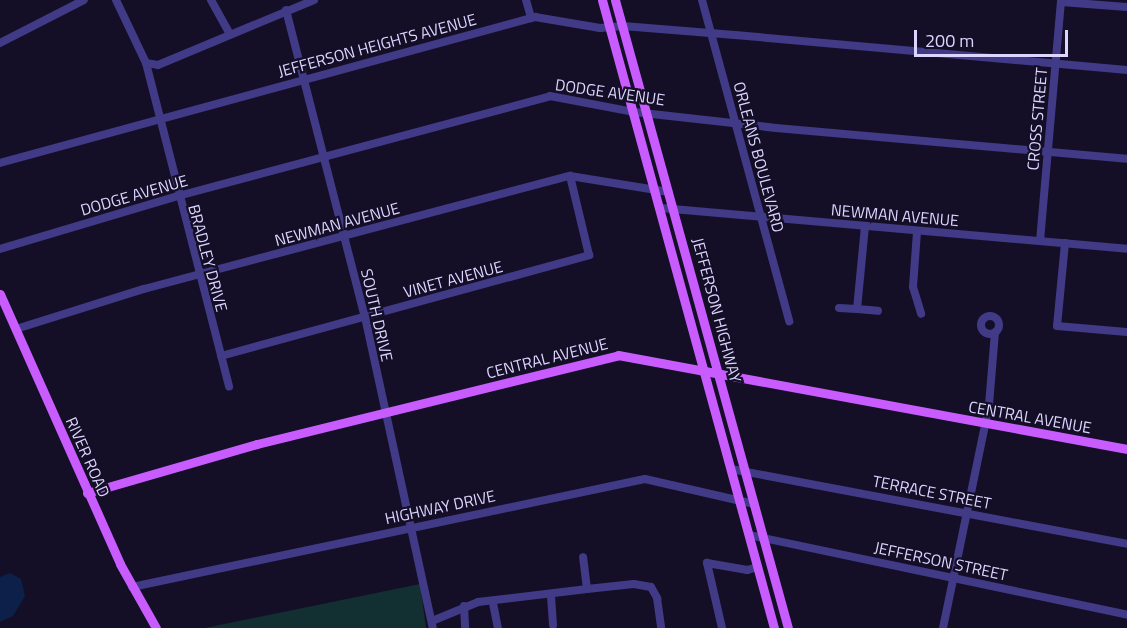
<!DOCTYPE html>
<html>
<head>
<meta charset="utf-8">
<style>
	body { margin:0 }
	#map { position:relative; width:1127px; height:628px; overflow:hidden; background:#140f27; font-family:"Titillium Web",sans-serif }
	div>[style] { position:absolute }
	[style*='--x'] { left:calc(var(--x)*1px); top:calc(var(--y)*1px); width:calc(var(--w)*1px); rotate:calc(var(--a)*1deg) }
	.green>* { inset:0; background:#123031 }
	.water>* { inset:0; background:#0c2049 }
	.minor>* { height:8px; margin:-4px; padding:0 4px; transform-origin:4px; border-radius:4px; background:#413a86 }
	.minor>.ring { margin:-4px; padding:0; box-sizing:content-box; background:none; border:8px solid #413a86; border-radius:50% }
	.major>* { height:9px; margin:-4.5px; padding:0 4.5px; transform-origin:4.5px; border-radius:4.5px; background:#c95cff }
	span { translate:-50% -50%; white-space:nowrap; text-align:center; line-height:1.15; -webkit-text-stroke:4.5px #140f27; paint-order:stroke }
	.street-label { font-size:16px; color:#dcd5ff }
	.scale { position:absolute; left:914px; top:30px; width:154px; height:27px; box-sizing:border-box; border:3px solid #dcd5ff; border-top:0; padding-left:8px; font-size:18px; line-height:21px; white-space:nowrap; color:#dcd5ff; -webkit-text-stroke:4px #140f27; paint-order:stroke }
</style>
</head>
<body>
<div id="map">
	<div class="green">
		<div style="clip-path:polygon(420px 584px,426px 628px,205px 628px)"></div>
	</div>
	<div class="water">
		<div style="clip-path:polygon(10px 573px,21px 579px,25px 596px,13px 616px,0 622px,0 577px)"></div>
	</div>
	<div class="minor">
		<div style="--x:116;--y:0;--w:70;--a:64.5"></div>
		<div style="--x:146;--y:63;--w:334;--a:75.6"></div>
		<div style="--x:211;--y:0;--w:38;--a:61"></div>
		<div style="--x:526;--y:0;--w:19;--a:74"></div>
		<div style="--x:702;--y:0;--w:333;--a:74.8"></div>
		<div style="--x:1061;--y:2;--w:66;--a:4.3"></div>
		<div style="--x:286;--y:10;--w:317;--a:75.6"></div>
		<div style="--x:365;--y:317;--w:318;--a:77.7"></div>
		<div style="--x:0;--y:43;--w:94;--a:-27.1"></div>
		<div style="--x:146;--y:63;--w:12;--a:9"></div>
		<div style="--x:158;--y:65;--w:169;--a:-22.6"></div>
		<div style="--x:0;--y:163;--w:555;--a:-15.26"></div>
		<div style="--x:535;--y:17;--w:66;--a:9.6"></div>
		<div style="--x:600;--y:28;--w:23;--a:-5"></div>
		<div style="--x:623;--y:26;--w:112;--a:4.6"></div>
		<div style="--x:735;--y:35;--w:394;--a:5.1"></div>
		<div style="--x:661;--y:208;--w:468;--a:5"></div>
		<div style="--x:865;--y:226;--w:83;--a:95.5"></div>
		<div style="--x:857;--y:309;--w:21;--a:5"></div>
		<div style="--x:917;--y:232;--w:55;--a:94.2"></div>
		<div style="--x:913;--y:287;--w:28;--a:73"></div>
		<div style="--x:1040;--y:241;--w:242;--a:-85"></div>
		<div style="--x:1065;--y:243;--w:83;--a:95.5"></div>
		<div style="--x:1057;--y:326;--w:70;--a:4.9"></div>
		<div style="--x:0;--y:249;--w:186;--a:-16.6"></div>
		<div style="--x:178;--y:196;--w:385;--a:-15"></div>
		<div style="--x:550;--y:96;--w:86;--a:10.8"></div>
		<div style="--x:634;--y:112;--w:143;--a:6.4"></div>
		<div style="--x:776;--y:128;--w:352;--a:5"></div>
		<div style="--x:839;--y:308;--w:18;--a:3"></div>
		<div class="ring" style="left:981px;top:316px;width:10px;height:10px"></div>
		<div style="--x:16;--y:329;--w:134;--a:-17.4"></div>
		<div style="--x:144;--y:289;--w:441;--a:-14.9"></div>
		<div style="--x:570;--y:176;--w:100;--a:9.2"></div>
		<div style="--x:221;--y:356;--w:382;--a:-15.3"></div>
		<div style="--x:589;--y:255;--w:81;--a:-103.5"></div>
		<div style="--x:731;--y:469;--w:403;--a:10.7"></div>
		<div style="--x:749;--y:535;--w:386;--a:11.9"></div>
		<div style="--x:132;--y:587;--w:524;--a:-11.89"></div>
		<div style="--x:645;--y:479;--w:112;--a:12.9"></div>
		<div style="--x:587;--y:589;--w:47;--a:-6.1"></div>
		<div style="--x:634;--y:584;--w:17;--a:10"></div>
		<div style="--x:651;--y:587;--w:13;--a:61"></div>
		<div style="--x:657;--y:598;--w:30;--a:82"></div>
		<div style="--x:551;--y:596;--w:29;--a:86"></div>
		<div style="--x:493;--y:603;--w:25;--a:79"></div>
		<div style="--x:464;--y:606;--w:22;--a:87"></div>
		<div style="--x:432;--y:621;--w:50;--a:-22.4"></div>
		<div style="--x:478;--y:602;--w:110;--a:-6.8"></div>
		<div style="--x:587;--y:589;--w:32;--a:-97"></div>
		<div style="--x:722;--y:628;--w:67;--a:-103"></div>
		<div style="--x:707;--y:563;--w:41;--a:9.9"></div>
		<div style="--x:747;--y:570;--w:11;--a:-15"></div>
		<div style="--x:943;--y:628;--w:228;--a:-78.3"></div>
		<div style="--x:989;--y:405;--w:73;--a:-85.3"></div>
	</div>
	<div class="major">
		<div style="--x:602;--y:0;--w:651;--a:74.68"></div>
		<div style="--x:615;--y:0;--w:651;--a:74.6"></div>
		<div style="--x:0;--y:294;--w:295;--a:66"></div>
		<div style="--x:120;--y:564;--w:73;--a:60.6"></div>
		<div style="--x:87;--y:493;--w:177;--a:-16.1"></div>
		<div style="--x:257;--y:444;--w:372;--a:-13.8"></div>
		<div style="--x:618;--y:355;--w:518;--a:10.46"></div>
	</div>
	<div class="street-label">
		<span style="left:377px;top:45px;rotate:-15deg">JEFFERSON HEIGHTS AVENUE</span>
		<span style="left:610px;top:92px;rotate:8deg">DODGE AVENUE</span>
		<span style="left:1037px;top:119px;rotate:-85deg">CROSS STREET</span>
		<span style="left:759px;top:157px;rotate:75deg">ORLEANS BOULEVARD</span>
		<span style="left:134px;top:195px;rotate:-16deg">DODGE AVENUE</span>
		<span style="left:895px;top:215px;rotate:5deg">NEWMAN AVENUE</span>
		<span style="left:337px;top:224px;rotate:-15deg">NEWMAN AVENUE</span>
		<span style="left:208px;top:258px;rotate:75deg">BRADLEY DRIVE</span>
		<span style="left:453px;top:279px;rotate:-15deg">VINET AVENUE</span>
		<span style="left:717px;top:310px;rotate:75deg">JEFFERSON HIGHWAY</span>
		<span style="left:377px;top:315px;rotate:77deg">SOUTH DRIVE</span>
		<span style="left:547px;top:358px;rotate:-14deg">CENTRAL AVENUE</span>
		<span style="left:1030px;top:417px;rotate:10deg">CENTRAL AVENUE</span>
		<span style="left:88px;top:457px;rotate:66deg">RIVER ROAD</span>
		<span style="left:932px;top:492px;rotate:11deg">TERRACE STREET</span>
		<span style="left:440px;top:507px;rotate:-12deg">HIGHWAY DRIVE</span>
		<span style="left:941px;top:561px;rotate:12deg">JEFFERSON STREET</span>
	</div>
	<div class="scale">200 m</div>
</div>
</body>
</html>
